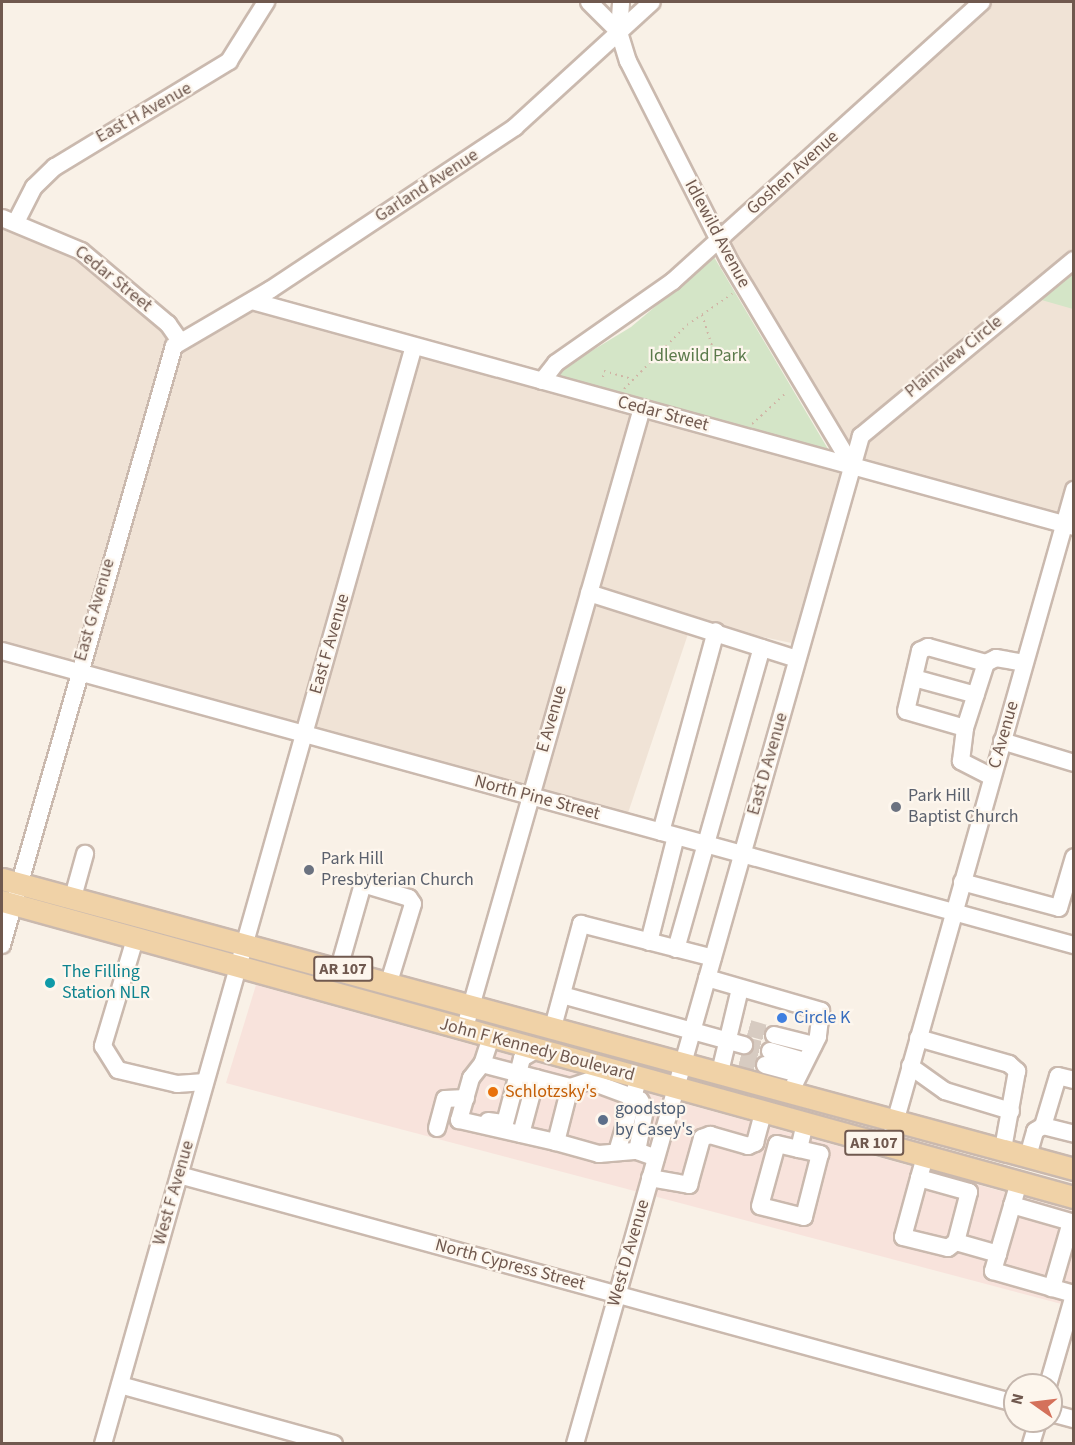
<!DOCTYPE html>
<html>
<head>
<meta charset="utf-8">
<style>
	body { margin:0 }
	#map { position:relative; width:1075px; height:1445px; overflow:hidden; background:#f9f1e7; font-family:"Source Sans 3",sans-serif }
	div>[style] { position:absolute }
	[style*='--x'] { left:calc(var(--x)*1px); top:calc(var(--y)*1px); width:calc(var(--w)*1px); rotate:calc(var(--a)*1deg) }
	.residential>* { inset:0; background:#f0e3d6 }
	.commercial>* { inset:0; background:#f8e3dc }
	.green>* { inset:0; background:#d4e5c7 }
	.minor-tunnel>* { height:16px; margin-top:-8px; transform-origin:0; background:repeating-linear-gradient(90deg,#d7cbc1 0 16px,transparent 0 24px) }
	.path>* { height:2px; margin-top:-1px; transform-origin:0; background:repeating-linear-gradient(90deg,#d0b4a5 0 1.5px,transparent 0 6px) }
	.roads { filter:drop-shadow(2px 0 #cab9ae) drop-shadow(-2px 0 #cab9ae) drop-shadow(0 2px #cab9ae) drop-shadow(0 -2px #cab9ae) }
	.minor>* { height:16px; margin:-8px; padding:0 8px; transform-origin:8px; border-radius:8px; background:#fff }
	.major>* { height:21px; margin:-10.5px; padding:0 10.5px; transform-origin:10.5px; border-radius:10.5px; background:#f0d2a7 }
	.dots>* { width:16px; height:16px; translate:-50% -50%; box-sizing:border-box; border:3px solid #fdf6ed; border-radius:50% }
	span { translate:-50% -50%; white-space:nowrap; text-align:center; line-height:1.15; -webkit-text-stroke:4.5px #fdf6ed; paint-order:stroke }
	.shield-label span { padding:2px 4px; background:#fdf6ed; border:2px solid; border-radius:4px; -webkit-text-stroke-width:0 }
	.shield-label { font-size:16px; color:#70594f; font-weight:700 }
	.street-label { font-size:18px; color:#70594f }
	.park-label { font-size:18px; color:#5b7a4b }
	.worship-label { font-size:18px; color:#5b616d }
	.left { translate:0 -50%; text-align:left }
	.culture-label { font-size:18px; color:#0d838f }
	.shop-label { font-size:18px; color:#366cbe }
	.food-label { font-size:18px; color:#c56008 }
	.service-label { font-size:18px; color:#4e5e75 }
	.frame { position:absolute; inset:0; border:3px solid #70594f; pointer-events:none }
	.north { position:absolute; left:1003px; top:1373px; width:60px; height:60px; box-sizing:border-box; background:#fdf6ed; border:2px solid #c5b7ae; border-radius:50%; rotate:284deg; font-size:16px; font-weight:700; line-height:24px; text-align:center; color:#70594f }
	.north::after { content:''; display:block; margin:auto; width:21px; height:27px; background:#d4715b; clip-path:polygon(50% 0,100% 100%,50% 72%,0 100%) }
</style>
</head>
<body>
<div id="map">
	<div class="residential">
		<div style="clip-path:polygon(982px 2px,1073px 2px,1073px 527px,852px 466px,801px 645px,692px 622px,625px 822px,2px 651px,2px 219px,62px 239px,168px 324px,174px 345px,252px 301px,851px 465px,719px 240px)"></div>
	</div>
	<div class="commercial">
		<div style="clip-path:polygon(256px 985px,1073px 1211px,1073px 1307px,226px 1083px)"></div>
	</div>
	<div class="green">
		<div style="clip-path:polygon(714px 257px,828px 449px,829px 453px,542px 381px,631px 327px)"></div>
		<div style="clip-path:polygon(1073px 270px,1073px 309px,1038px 299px)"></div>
	</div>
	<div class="minor-tunnel">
		<div style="--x:749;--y:1028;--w:26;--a:16"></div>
		<div style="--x:744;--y:1045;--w:27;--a:13"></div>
		<div style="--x:740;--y:1059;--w:26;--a:13"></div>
	</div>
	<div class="path">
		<div style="--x:702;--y:315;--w:35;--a:72"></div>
		<div style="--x:603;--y:377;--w:6;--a:-81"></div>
		<div style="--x:604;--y:371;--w:29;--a:16"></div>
		<div style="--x:624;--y:389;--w:90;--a:-45.5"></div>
		<div style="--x:687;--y:325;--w:55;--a:-34.6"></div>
		<div style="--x:752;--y:424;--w:47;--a:-42.4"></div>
	</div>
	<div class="roads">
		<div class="minor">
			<div style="--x:589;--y:2;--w:42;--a:45"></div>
			<div style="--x:619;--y:32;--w:30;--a:73"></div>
			<div style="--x:628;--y:61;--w:225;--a:63.1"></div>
			<div style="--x:730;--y:262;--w:238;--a:59.1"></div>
			<div style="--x:619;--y:32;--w:30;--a:-86"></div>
			<div style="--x:2;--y:218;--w:86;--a:22.7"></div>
			<div style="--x:81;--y:251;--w:114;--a:40"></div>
			<div style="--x:168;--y:324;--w:21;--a:55"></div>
			<div style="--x:17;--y:220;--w:37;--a:-63"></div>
			<div style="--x:34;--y:187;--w:29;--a:-44"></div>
			<div style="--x:55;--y:167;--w:204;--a:-31.3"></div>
			<div style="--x:229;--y:61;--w:70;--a:-57.9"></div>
			<div style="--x:252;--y:301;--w:853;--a:15.37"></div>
			<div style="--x:542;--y:381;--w:23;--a:-52"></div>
			<div style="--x:556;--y:363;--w:143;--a:-35"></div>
			<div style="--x:673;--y:281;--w:416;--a:-42.1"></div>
			<div style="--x:589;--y:593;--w:218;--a:17.6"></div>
			<div style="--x:2;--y:651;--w:1112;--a:15.34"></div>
			<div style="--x:914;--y:678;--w:64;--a:15.3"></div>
			<div style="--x:965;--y:728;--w:61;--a:-163.9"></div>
			<div style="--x:906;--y:711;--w:62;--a:-76.9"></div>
			<div style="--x:920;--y:651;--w:9;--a:-27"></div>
			<div style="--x:928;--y:647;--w:60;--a:15.4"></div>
			<div style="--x:1002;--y:741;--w:75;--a:17"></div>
			<div style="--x:992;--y:777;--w:35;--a:-153"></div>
			<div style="--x:961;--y:761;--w:33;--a:-83"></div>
			<div style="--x:965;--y:728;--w:68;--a:-72.1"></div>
			<div style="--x:986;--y:663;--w:11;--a:-27"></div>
			<div style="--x:996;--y:658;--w:28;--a:10"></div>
			<div style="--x:661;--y:832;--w:208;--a:-74.7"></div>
			<div style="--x:962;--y:882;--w:100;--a:15"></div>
			<div style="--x:1059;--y:908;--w:53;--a:-73.6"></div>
			<div style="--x:73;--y:897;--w:45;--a:-74.4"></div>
			<div style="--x:135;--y:939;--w:112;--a:106.7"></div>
			<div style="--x:103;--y:1046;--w:28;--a:58"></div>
			<div style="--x:118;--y:1070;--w:61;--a:13.3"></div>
			<div style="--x:177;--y:1084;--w:28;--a:-4"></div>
			<div style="--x:649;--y:942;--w:109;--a:-75.7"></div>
			<div style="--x:2;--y:945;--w:623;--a:-73.98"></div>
			<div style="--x:174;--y:346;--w:111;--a:-30.3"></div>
			<div style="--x:270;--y:290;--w:294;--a:-33.6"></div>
			<div style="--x:515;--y:127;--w:185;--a:-42.4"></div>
			<div style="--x:676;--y:949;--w:313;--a:-74.1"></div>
			<div style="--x:339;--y:968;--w:87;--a:-74.1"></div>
			<div style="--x:363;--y:884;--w:48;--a:16.9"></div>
			<div style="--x:409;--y:898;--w:7;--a:56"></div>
			<div style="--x:413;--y:904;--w:82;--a:107.1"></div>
			<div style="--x:707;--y:978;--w:119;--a:16.1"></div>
			<div style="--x:821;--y:1011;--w:26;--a:97"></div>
			<div style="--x:818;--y:1037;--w:60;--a:116.6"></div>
			<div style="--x:562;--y:995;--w:189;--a:15.4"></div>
			<div style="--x:553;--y:1027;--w:107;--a:-74.8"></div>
			<div style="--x:581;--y:924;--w:136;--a:14.4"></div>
			<div style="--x:464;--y:1031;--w:648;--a:-74.05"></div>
			<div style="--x:774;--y:1035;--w:41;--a:14"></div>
			<div style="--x:491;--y:1037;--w:28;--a:108"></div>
			<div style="--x:482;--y:1064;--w:91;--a:14.6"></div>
			<div style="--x:570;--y:1087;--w:20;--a:-18"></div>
			<div style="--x:589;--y:1081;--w:54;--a:20.4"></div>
			<div style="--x:640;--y:1100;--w:11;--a:63"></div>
			<div style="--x:645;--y:1110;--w:42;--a:101"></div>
			<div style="--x:637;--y:1151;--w:20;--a:20"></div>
			<div style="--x:918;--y:1038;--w:95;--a:15.9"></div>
			<div style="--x:1009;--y:1064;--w:11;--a:41"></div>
			<div style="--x:1017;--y:1071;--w:79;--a:100.2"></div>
			<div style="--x:770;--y:1051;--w:36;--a:16"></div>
			<div style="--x:482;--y:1064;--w:18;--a:128"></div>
			<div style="--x:471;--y:1078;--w:44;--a:105.9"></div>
			<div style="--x:459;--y:1120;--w:99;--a:12.8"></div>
			<div style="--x:765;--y:1065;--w:35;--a:15"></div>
			<div style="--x:910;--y:1066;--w:43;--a:35.5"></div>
			<div style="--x:945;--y:1091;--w:69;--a:16.9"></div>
			<div style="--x:720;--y:1072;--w:85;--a:-76.5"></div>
			<div style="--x:570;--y:1087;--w:57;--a:104.3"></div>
			<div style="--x:556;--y:1142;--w:45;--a:15.6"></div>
			<div style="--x:599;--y:1154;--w:38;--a:-5"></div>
			<div style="--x:488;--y:1121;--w:17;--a:7"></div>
			<div style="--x:505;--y:1123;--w:67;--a:-75.3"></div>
			<div style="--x:522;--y:1058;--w:16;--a:-30"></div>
			<div style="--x:1043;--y:1126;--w:52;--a:-73.3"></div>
			<div style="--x:1058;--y:1076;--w:16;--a:14"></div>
			<div style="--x:437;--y:1128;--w:30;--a:-75"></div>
			<div style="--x:445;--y:1099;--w:21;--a:-3"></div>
			<div style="--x:521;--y:1134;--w:58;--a:-75"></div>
			<div style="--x:888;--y:1147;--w:683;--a:-74.19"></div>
			<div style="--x:799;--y:1149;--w:22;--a:13"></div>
			<div style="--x:820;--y:1154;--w:65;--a:104.3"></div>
			<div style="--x:804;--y:1217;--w:45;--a:-166"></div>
			<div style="--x:760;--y:1206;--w:64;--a:-74.7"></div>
			<div style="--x:777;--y:1144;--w:23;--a:13"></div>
			<div style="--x:799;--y:1149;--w:26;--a:-77"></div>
			<div style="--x:617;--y:1152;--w:68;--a:-73.7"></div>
			<div style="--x:1028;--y:1156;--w:26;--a:-74"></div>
			<div style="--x:1035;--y:1131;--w:9;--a:-32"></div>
			<div style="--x:1043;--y:1126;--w:32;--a:14"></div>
			<div style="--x:925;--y:1157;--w:22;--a:106"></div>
			<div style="--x:919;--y:1178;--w:52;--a:15.6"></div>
			<div style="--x:969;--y:1192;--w:52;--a:104.6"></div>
			<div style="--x:956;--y:1242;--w:44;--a:15.9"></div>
			<div style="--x:179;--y:1175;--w:867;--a:15.26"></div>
			<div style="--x:650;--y:1178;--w:40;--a:10"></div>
			<div style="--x:689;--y:1185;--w:49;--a:-74.5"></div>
			<div style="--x:702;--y:1138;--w:9;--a:-21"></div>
			<div style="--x:710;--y:1135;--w:40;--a:16"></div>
			<div style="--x:748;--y:1146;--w:8;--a:-23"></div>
			<div style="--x:755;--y:1143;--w:31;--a:-75"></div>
			<div style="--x:919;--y:1178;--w:61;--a:105.2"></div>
			<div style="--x:903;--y:1237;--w:46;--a:13.7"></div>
			<div style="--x:948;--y:1248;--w:10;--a:-37"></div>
			<div style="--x:1019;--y:1182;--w:93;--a:106.3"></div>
			<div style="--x:993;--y:1271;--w:84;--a:15.9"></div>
			<div style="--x:1012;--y:1205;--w:61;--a:16.1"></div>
			<div style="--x:1071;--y:1222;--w:69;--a:106.1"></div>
			<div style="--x:120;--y:1385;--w:222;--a:15.4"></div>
			<div style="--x:1048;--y:1385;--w:94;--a:-73.9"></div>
			<div style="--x:1051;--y:1413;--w:24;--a:15"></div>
			<div style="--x:103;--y:1444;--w:1141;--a:-74.19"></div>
			<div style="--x:575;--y:1444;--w:1048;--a:-74.16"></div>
			<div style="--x:861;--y:436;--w:276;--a:-39.6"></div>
			<div style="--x:1031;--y:1444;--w:24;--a:-73"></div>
		</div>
		<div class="major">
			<div style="--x:2;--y:879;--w:1111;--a:15.14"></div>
			<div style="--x:2;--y:901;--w:1112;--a:15.44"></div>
		</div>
	</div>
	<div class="dots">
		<div style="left:896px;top:807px;background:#6b7280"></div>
		<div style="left:309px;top:870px;background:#6b7280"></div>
		<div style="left:50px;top:983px;background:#0f9aa8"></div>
		<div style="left:782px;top:1018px;background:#3f7fe0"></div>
		<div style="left:493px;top:1092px;background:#e8710a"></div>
		<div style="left:603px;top:1120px;background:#5c6f8a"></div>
	</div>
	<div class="shield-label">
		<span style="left:343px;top:969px">AR 107</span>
		<span style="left:874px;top:1143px">AR 107</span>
	</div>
	<div class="street-label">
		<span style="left:144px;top:113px;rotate:-29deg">East H Avenue</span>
		<span style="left:793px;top:173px;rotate:-42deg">Goshen Avenue</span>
		<span style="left:427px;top:186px;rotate:-33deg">Garland Avenue</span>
		<span style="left:717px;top:234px;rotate:62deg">Idlewild Avenue</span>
		<span style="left:113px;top:279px;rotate:39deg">Cedar Street</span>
		<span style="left:954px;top:357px;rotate:-39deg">Plainview Circle</span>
		<span style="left:663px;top:414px;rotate:15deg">Cedar Street</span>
		<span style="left:95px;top:610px;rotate:-74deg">East G Avenue</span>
		<span style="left:330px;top:644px;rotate:-74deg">East F Avenue</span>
		<span style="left:552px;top:719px;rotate:-74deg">E Avenue</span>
		<span style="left:1004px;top:735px;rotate:-74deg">C Avenue</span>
		<span style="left:768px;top:764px;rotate:-74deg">East D Avenue</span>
		<span style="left:537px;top:798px;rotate:15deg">North Pine Street</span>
		<span style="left:537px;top:1050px;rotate:15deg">John F Kennedy Boulevard</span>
		<span style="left:174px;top:1193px;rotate:-74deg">West F Avenue</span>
		<span style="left:629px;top:1253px;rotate:-74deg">West D Avenue</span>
		<span style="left:510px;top:1265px;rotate:15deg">North Cypress Street</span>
	</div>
	<div class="park-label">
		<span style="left:698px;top:356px">Idlewild Park</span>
	</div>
	<div class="worship-label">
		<span class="left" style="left:908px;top:807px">Park Hill<br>Baptist Church</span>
		<span class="left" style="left:321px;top:870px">Park Hill<br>Presbyterian Church</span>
	</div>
	<div class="culture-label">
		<span class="left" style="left:62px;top:983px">The Filling<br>Station NLR</span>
	</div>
	<div class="shop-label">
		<span class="left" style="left:794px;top:1018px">Circle K</span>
	</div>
	<div class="food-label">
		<span class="left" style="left:505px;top:1092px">Schlotzsky's</span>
	</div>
	<div class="service-label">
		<span class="left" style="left:615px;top:1120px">goodstop<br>by Casey's</span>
	</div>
	<div class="frame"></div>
	<div class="north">N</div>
</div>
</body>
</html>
